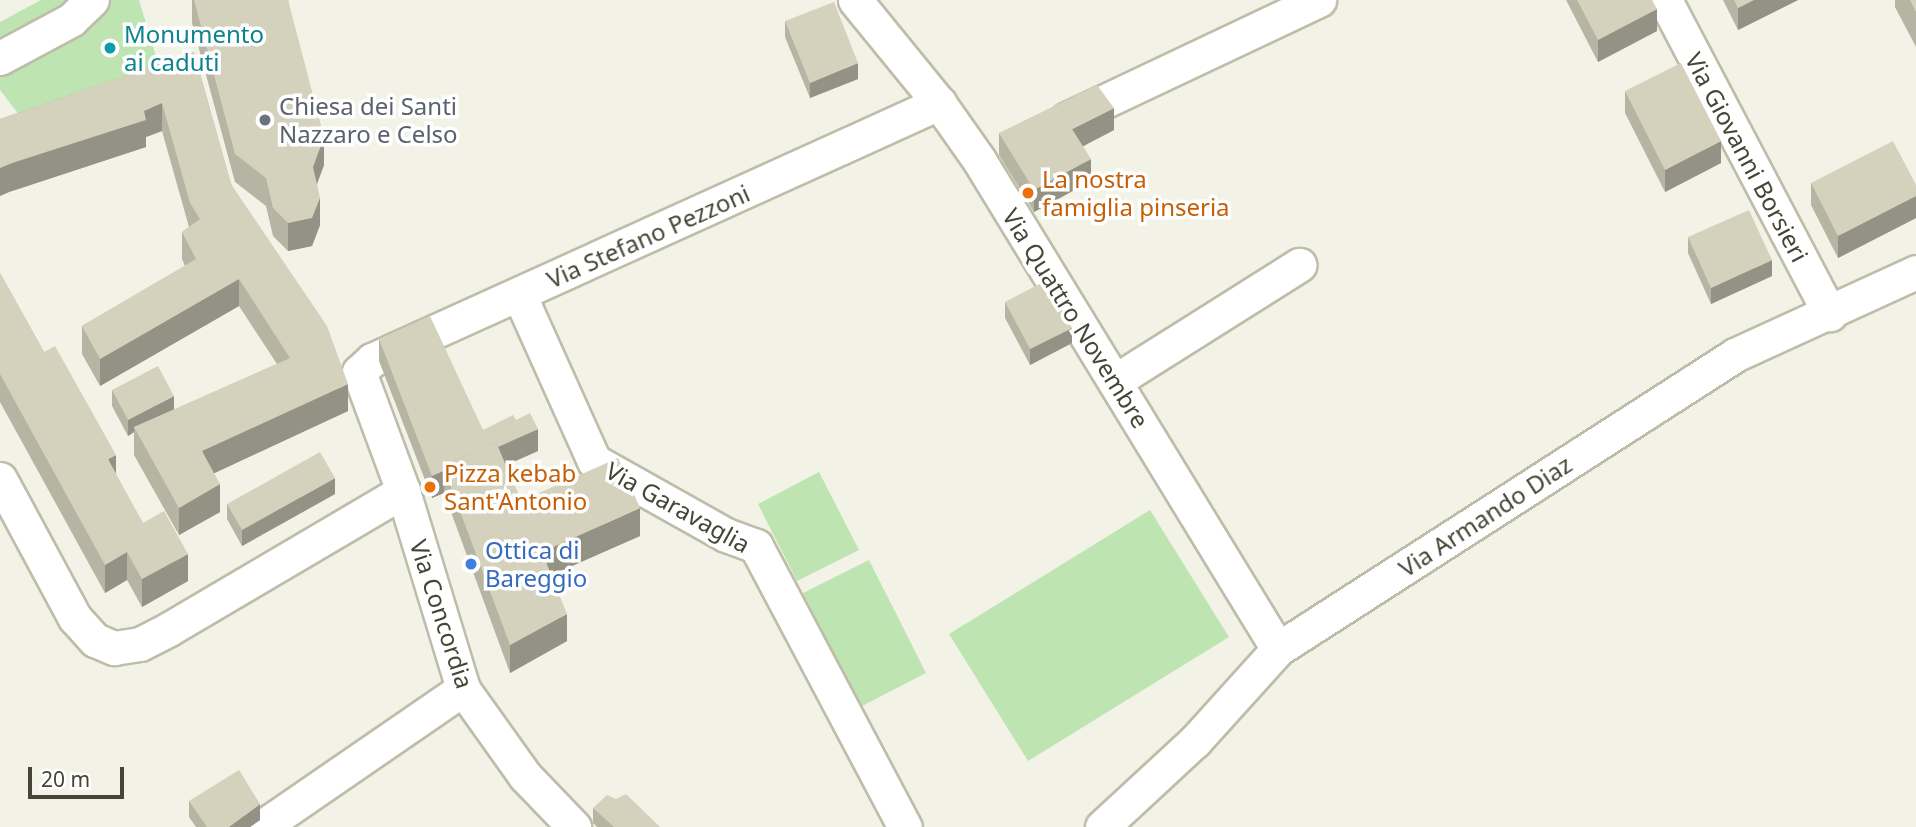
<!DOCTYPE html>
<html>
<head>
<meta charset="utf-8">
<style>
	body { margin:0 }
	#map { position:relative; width:1916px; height:827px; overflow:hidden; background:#f3f2e7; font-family:"Noto Sans",sans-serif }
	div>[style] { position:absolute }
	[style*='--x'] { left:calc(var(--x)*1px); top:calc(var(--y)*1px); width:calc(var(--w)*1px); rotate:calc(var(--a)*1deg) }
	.green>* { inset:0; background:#bee5b1 }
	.roads { filter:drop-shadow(2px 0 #bebda9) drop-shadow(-2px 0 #bebda9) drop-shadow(0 2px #bebda9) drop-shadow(0 -2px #bebda9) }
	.minor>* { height:33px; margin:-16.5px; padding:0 16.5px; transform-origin:16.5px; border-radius:16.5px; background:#fff }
	.wall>* { inset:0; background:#b6b4a2 }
	.shaded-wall>* { inset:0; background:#949284 }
	.building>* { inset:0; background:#d4d1bc }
	.dots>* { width:19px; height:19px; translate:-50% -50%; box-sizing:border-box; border:4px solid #fff; border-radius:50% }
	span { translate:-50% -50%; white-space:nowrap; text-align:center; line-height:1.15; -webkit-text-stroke:7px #fff; paint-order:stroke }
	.culture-label { font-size:24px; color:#0d838f }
	.left { translate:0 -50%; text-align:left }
	.worship-label { font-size:24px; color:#5b616d }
	.street-label { font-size:24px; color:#454436 }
	.food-label { font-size:24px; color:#c56008 }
	.shop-label { font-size:24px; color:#366cbe }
	.scale { position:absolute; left:28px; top:767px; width:96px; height:32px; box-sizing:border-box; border:4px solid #454436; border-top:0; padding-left:9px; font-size:21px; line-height:24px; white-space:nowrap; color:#454436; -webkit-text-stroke:5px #fff; paint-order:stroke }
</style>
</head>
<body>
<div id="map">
	<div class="green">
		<div style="clip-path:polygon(41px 0,139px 0,161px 73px,26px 124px,0 90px,0 22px)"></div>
		<div style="clip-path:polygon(819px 472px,859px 550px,797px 581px,758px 504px)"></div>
		<div style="clip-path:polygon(1150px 510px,1229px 637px,1028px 761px,949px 634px)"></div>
		<div style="clip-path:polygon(869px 560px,926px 673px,860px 707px,803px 593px)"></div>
	</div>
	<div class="roads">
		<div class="minor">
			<div style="--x:855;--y:0;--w:133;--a:50.8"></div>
			<div style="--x:939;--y:103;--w:70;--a:54.9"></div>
			<div style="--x:979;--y:160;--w:573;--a:58.56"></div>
			<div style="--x:1665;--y:0;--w:355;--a:62.3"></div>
			<div style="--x:0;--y:58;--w:81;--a:-28.2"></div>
			<div style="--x:71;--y:20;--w:29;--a:-44"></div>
			<div style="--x:1067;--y:119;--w:279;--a:-25.3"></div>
			<div style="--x:519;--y:294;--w:183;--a:65.8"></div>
			<div style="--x:594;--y:461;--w:151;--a:29.3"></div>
			<div style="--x:726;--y:535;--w:32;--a:20"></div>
			<div style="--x:756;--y:546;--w:318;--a:62.1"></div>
			<div style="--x:359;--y:372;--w:18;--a:-43"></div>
			<div style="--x:372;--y:360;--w:623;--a:-24.38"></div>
			<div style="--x:359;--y:372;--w:127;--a:69.7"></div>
			<div style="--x:403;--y:491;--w:207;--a:73.1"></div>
			<div style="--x:463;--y:689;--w:107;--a:54.5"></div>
			<div style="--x:525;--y:776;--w:71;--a:46.1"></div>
			<div style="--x:1115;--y:381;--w:218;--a:-32.2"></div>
			<div style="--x:0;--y:479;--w:158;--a:61.7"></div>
			<div style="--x:75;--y:618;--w:30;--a:48"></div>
			<div style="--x:95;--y:640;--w:21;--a:23"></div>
			<div style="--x:114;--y:648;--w:26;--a:-9"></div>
			<div style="--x:140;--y:644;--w:33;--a:-27"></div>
			<div style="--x:169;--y:629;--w:272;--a:-30.5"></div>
			<div style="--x:262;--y:827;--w:244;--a:-34.5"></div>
			<div style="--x:1102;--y:827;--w:127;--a:-42.8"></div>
			<div style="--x:1195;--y:741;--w:124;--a:-47.9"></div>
			<div style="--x:1278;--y:649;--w:543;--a:-32.75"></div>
			<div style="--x:1735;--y:355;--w:199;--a:-24.6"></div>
		</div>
	</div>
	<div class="wall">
		<div style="clip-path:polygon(192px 0,288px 0,324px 165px,317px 184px,320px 225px,312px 246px,288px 251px,273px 236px,266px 206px,235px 182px,192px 23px)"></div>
		<div style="clip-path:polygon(1566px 0,1652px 0,1657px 31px,1598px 62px)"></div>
		<div style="clip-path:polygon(1723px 0,1798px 0,1738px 30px)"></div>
		<div style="clip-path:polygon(1895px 0,1916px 0,1916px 47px,1895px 7px)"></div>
		<div style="clip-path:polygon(785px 21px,858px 79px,810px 98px,785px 37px)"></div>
		<div style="clip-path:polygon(194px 52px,231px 184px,348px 411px,214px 473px,220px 512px,179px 535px,134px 455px,134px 432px,128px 436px,112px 406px,112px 390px,174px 410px,277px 364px,239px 306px,100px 386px,82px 354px,82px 326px,185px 266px,182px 259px,182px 232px,189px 227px,162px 131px,146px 137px,146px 147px,9px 192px,0 196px,0 119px)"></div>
		<div style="clip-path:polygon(1625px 91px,1721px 163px,1665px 192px,1625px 113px)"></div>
		<div style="clip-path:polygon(1114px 130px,1083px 146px,1091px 181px,1034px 212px,999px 155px,999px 133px)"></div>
		<div style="clip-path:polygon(1811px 183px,1916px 185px,1916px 218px,1838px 258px,1811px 205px)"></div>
		<div style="clip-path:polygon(1688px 237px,1772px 276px,1711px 304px,1688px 253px)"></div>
		<div style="clip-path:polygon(0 273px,44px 352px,143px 523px,188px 581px,142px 607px,127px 580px,105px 593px,0 402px)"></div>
		<div style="clip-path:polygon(1005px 302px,1072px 343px,1030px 365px,1005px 318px)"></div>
		<div style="clip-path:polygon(379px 339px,483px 430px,516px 420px,538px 451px,506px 465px,521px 501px,640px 536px,552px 575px,567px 641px,510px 673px,444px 493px,432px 498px,379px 361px)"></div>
		<div style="clip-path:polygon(335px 494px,242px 546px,227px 519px,227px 504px)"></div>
		<div style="clip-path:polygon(189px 801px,260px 820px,250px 827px,196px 827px,189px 817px)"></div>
		<div style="clip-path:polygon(593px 808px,660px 827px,597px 827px,593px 823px)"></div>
	</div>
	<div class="shaded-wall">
		<div style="clip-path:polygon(1754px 0,1798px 0,1738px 30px,1738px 8px)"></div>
		<div style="clip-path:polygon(1657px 9px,1657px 31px,1598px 62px,1598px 40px)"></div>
		<div style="clip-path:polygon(858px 63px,858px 79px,810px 98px,810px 83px)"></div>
		<div style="clip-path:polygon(162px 103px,162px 131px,146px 137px,146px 147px,9px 192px,0 196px,0 168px)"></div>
		<div style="clip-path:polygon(1114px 108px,1114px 130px,1072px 152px,1072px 129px)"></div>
		<div style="clip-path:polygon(324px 137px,324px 165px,313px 194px,313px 167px)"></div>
		<div style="clip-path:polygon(1721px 141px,1721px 163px,1665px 192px,1665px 170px)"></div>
		<div style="clip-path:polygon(1091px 159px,1091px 181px,1034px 212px,1034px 190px)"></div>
		<div style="clip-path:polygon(1916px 196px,1916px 218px,1838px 258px,1838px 236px)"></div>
		<div style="clip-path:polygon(320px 198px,320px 225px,312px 246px,288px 251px,288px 223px)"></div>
		<div style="clip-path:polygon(1772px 260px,1772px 276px,1711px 304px,1711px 288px)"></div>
		<div style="clip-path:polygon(239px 279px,239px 306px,100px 386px,100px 359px)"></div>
		<div style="clip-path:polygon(1072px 328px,1072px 343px,1030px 365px,1030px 349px)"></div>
		<div style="clip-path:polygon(348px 384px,348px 411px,202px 479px,202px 451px)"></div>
		<div style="clip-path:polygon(174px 396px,174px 411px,134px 427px,134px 432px,128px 436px,128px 420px)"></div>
		<div style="clip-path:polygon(538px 429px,538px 451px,452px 489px,445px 470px)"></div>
		<div style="clip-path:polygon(116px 455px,116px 482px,108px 459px)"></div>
		<div style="clip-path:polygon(443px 471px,444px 493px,432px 498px,432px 476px)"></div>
		<div style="clip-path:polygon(335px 478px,335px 494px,242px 546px,242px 530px)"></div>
		<div style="clip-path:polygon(220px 484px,220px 512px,179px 535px,179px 508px)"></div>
		<div style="clip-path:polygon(640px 508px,640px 536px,542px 579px,542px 552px)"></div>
		<div style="clip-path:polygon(127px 552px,127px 580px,105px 593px,105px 565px)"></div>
		<div style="clip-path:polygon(188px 554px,188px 581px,142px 607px,142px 579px)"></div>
		<div style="clip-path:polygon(567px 614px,567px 641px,510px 673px,510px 645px)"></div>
		<div style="clip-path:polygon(260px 804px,260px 820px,250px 827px,229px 827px)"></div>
	</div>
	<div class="building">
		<div style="clip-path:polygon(194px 0,288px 0,324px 137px,313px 167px,320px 198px,312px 218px,288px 223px,273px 208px,266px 178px,235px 154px)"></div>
		<div style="clip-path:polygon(1577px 0,1652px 0,1657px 9px,1598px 40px)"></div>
		<div style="clip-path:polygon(1734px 0,1754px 0,1738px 8px)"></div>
		<div style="clip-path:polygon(1910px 0,1916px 0,1916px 12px)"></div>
		<div style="clip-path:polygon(834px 2px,858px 63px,810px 83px,785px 21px)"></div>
		<div style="clip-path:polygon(194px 52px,231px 184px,327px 326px,348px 384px,202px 451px,220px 484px,179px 508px,134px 427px,290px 358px,239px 279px,100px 359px,82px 326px,196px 259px,182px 232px,200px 219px,190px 203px,162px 103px,144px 111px,146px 120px,9px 164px,0 168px,0 119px)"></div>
		<div style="clip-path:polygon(1681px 63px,1721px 141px,1665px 170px,1625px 91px)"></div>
		<div style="clip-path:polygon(1097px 85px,1114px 108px,1072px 129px,1091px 159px,1034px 190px,999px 133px)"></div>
		<div style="clip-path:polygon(1893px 141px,1916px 185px,1916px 196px,1838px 236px,1811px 183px)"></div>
		<div style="clip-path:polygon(1749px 210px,1772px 260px,1711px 288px,1688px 237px)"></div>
		<div style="clip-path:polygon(0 273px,44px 352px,55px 346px,116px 455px,108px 459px,143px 523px,164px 511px,188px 554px,142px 579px,127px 552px,105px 565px,0 374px)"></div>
		<div style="clip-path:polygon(1047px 280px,1072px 328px,1030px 349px,1005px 302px)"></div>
		<div style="clip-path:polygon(430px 316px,483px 430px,513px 415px,516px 420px,530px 413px,538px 429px,498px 447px,496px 442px,443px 466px,443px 471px,432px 476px,379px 339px)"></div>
		<div style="clip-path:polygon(158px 366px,174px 396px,128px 420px,112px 390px)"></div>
		<div style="clip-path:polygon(496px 442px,521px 501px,618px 458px,640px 508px,542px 552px,567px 614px,510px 645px,443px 466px)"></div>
		<div style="clip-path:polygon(320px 452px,335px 478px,242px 530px,227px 504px)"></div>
		<div style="clip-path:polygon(239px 770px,260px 804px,229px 827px,207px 827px,189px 801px)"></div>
		<div style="clip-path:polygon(626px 794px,660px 827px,614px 827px,593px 808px,607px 795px,616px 799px)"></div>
	</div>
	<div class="dots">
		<div style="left:110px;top:48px;background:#0f9aa8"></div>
		<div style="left:265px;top:120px;background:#6b7280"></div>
		<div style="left:1028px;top:193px;background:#e8710a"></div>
		<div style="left:430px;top:487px;background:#e8710a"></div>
		<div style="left:471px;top:564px;background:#3f7fe0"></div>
	</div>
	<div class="culture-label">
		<span class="left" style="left:124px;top:48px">Monumento<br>ai caduti</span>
	</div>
	<div class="worship-label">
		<span class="left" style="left:279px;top:120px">Chiesa dei Santi<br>Nazzaro e Celso</span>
	</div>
	<div class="street-label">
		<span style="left:1747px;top:157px;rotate:62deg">Via Giovanni Borsieri</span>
		<span style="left:648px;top:236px;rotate:-24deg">Via Stefano Pezzoni</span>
		<span style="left:1076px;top:318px;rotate:58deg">Via Quattro Novembre</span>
		<span style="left:678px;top:507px;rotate:29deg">Via Garavaglia</span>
		<span style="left:1485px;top:516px;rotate:-33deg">Via Armando Diaz</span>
		<span style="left:442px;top:614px;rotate:72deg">Via Concordia</span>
	</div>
	<div class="food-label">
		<span class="left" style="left:1042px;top:193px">La nostra<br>famiglia pinseria</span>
		<span class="left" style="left:444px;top:487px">Pizza kebab<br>Sant'Antonio</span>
	</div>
	<div class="shop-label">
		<span class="left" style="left:485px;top:564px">Ottica di<br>Bareggio</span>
	</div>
	<div class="scale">20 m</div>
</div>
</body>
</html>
